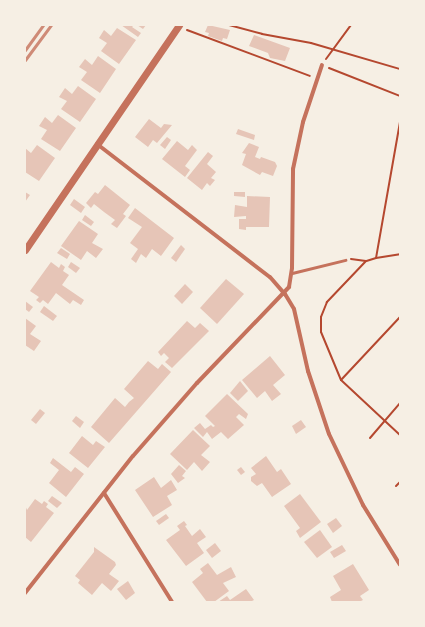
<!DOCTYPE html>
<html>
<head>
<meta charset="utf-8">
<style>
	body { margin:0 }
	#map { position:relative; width:425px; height:627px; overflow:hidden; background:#f6efe4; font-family:"Sofia Sans Condensed",sans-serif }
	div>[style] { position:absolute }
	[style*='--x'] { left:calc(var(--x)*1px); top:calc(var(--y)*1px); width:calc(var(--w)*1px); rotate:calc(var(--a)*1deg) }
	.building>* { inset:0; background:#e6c5b7 }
	.path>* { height:2px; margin:-1px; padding:0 1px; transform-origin:1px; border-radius:1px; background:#b5482f }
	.service>* { height:3px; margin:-1.5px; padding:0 1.5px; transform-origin:1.5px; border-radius:1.5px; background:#c5725c }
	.minor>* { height:4px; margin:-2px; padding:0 2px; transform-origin:2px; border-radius:2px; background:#c5725c }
	.tertiary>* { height:7px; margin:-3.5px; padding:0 3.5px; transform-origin:3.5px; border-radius:3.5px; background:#c5725c }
	.rail>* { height:3px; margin:-1.5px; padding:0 1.5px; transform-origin:1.5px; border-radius:1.5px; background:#cf8b77 }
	span { translate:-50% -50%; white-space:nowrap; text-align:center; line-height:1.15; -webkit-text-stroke:3px #f6efe4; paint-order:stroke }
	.frame { position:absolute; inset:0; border:26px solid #f6efe4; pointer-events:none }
</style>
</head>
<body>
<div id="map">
	<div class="building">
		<div style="clip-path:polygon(121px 25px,134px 25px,132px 27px,141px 33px,138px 37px)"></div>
		<div style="clip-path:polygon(137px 25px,146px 25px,143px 29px)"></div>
		<div style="clip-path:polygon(208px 25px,230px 30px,227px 39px,223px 38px,222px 41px,208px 36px,209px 33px,205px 32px)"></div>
		<div style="clip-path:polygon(117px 28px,136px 40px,119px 64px,101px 51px,107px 43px,99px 38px,104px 30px,111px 36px)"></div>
		<div style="clip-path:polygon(254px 35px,290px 48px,285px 61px,270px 58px,268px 53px,249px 46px)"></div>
		<div style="clip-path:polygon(98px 56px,116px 69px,100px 93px,81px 80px,87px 72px,79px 67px,85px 59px,92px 65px)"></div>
		<div style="clip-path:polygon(78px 86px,96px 99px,80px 122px,61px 109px,67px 101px,59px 97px,65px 88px,72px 94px)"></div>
		<div style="clip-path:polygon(58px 115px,76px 128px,60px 151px,41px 139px,47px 130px,39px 126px,45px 117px,52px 123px)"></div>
		<div style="clip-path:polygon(149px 119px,161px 128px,164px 124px,172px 125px,157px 143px,153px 140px,148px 147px,135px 137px)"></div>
		<div style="clip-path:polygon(238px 129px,255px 135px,254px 140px,236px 134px)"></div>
		<div style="clip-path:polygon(167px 137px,171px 140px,165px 149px,160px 145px)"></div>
		<div style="clip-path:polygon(177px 141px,188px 150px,192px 145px,197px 150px,185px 166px,190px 170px,185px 177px,162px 159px)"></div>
		<div style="clip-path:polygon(249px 143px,259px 147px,255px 157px,260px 159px,261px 157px,275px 162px,277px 166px,273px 176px,262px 172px,260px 175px,242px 165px,246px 154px,242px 153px)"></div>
		<div style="clip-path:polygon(37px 145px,55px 158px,39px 181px,25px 172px,25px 148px,31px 153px)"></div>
		<div style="clip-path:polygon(208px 152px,213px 156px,207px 164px,216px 172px,211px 178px,215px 180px,210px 186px,207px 183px,202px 190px,187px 178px)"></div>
		<div style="clip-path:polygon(105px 185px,130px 205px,123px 214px,126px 216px,117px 228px,111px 224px,115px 220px,104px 212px,94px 204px,91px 208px,86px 203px,95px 192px,98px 194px)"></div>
		<div style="clip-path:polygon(25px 192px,30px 195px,25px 202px)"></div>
		<div style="clip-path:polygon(234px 192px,245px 192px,245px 197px,234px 196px)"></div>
		<div style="clip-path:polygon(247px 196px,270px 197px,269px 227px,246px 227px,246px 230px,239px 229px,239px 219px,246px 219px,246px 216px,234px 217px,235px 205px,247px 207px)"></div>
		<div style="clip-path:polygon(74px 199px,85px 207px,81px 213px,70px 205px)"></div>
		<div style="clip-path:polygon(135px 208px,174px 238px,161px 256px,152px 249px,146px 258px,141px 254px,136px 263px,131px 259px,138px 249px,130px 243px,142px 227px,128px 218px)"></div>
		<div style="clip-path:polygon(85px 215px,94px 222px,91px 226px,82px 220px)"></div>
		<div style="clip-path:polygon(79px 221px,98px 234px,92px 243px,103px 249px,96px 258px,87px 251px,81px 260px,61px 246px)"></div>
		<div style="clip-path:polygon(181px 245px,185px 249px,176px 262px,171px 258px)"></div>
		<div style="clip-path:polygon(61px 248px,70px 254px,67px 259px,57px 253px)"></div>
		<div style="clip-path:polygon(51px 262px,59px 268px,61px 264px,65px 267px,63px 271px,69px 275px,62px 285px,84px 300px,81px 305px,73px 300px,70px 304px,56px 293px,48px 304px,43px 300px,40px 303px,36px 300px,39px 297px,30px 291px)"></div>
		<div style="clip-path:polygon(71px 262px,80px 268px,76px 273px,68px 267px)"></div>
		<div style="clip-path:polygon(226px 279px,244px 294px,217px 324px,200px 308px)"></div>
		<div style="clip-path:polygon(185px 284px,193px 292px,182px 304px,174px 296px)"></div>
		<div style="clip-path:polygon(25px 301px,33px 307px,29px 312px,25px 309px)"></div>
		<div style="clip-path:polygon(44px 306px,57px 316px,53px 321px,40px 312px)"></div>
		<div style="clip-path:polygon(25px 318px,36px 326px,30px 334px,41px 341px,34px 351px,25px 345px)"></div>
		<div style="clip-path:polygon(187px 321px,195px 328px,200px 323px,209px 331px,172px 368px,165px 362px,169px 358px,164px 353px,161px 356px,158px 352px)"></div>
		<div style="clip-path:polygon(270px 356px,285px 375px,273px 385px,281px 394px,272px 401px,265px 391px,257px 398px,242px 380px)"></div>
		<div style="clip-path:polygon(148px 361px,158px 369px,162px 364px,171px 372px,109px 443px,91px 427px,115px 398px,125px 407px,129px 402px,134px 398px,124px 389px)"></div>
		<div style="clip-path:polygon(240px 381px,248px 391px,238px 401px,230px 393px)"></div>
		<div style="clip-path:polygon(227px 394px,248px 414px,246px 419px,239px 414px,236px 417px,244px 425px,228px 439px,221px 432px,212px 439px,207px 432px,203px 437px,194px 428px,200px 423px,205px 429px,211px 425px,213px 427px,215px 426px,205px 416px)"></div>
		<div style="clip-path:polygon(40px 409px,45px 413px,36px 424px,31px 420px)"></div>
		<div style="clip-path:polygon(76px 416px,84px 422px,80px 428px,72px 421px)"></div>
		<div style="clip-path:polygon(301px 420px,306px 427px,296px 434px,292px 426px)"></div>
		<div style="clip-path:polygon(193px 430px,210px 446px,201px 455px,210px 462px,202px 471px,194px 462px,187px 470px,170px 454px)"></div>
		<div style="clip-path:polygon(82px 436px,93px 445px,96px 441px,105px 447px,88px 468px,69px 453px)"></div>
		<div style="clip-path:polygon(266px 456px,277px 472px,281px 469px,291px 484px,272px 497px,262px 483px,257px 486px,251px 481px,251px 477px,256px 474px,251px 468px)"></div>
		<div style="clip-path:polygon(53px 458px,71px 472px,75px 467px,84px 474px,66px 497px,49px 483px,59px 470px,50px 463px)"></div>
		<div style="clip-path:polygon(179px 465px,186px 471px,182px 476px,185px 478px,178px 483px,171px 474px)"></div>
		<div style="clip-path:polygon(241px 467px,245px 472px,241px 475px,237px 470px)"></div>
		<div style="clip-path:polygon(154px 477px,161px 488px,171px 480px,177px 490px,167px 496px,172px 505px,153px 517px,135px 490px)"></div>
		<div style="clip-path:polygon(300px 494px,321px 522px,300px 538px,296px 531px,300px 528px,284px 506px)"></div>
		<div style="clip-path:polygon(52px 496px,62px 503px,57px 508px,48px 501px)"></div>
		<div style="clip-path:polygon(35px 499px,42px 504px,44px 501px,48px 504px,46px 507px,54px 513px,31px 542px,25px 537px,25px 505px,27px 510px)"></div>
		<div style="clip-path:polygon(166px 514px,169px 518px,159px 525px,156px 521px)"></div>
		<div style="clip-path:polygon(336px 518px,342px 526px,333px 533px,327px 524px)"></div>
		<div style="clip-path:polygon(184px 521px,187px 525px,185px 526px,192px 536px,200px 529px,206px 537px,197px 543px,204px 553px,186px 566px,166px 540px,180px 530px,177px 526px)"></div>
		<div style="clip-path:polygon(320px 530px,332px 547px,317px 558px,304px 542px)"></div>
		<div style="clip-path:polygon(215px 543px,221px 551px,212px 558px,206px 550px)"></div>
		<div style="clip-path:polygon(342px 545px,346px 551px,334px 558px,330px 552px)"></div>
		<div style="clip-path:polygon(94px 547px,115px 562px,116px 565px,109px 574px,119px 581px,111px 591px,102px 583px,92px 595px,78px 583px,80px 580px,75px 576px,94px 552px)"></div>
		<div style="clip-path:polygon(208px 563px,217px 575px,231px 567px,236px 577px,223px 583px,229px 591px,214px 602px,207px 602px,192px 582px,203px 573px,200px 569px)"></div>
		<div style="clip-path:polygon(353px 564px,369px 590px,360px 596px,363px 600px,359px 602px,332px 602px,330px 597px,341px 590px,333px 576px)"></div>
		<div style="clip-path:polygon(128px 581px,135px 593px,126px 600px,117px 589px)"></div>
		<div style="clip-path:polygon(246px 589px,254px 600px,250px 602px,218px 602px,227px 596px,230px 600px)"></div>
	</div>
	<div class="path">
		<div style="--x:229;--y:25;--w:34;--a:15"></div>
		<div style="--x:262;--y:34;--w:50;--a:10.4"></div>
		<div style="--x:311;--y:43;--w:93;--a:16.3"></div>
		<div style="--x:187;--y:30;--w:131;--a:20.5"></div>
		<div style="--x:326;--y:59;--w:42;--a:-53.7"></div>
		<div style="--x:329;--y:68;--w:76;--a:21.5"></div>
		<div style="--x:400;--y:122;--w:138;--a:100"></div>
		<div style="--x:376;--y:258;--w:10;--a:163"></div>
		<div style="--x:366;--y:261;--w:57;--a:133.6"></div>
		<div style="--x:327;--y:302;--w:16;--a:112"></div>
		<div style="--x:321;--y:317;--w:15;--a:90"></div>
		<div style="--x:321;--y:332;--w:52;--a:67.4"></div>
		<div style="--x:341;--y:380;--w:81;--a:43"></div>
		<div style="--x:376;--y:258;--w:24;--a:-9"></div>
		<div style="--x:351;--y:259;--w:15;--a:8"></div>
		<div style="--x:341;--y:380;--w:86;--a:-46.9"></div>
		<div style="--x:370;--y:438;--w:46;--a:-49.4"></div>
		<div style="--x:396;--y:486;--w:6;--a:-45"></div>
	</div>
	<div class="service">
		<div style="--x:292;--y:273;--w:55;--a:-13.8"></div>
	</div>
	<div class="minor">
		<div style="--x:97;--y:144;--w:218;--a:37.6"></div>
		<div style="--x:270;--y:277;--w:23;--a:49"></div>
		<div style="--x:285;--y:294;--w:17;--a:59"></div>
		<div style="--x:294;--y:309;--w:64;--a:77.3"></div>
		<div style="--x:308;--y:371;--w:66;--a:71.6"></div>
		<div style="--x:329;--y:434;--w:79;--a:64.4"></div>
		<div style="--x:363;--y:505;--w:70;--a:58.3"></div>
		<div style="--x:104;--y:493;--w:128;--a:58"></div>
		<div style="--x:25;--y:593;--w:174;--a:-51.8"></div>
		<div style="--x:133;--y:456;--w:97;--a:-48.8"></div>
		<div style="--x:197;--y:383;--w:133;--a:-46.2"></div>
		<div style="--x:289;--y:287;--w:19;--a:-81"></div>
		<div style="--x:292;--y:268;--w:99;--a:-89.4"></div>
		<div style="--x:293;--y:169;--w:48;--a:-78"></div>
		<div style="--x:303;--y:122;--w:60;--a:-71.6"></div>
	</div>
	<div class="tertiary">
		<div style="--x:25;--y:250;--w:273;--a:-55.6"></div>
	</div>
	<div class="rail">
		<div style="--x:25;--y:50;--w:31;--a:-54"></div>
		<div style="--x:25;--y:60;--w:44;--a:-53.4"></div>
	</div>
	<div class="frame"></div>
</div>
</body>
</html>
